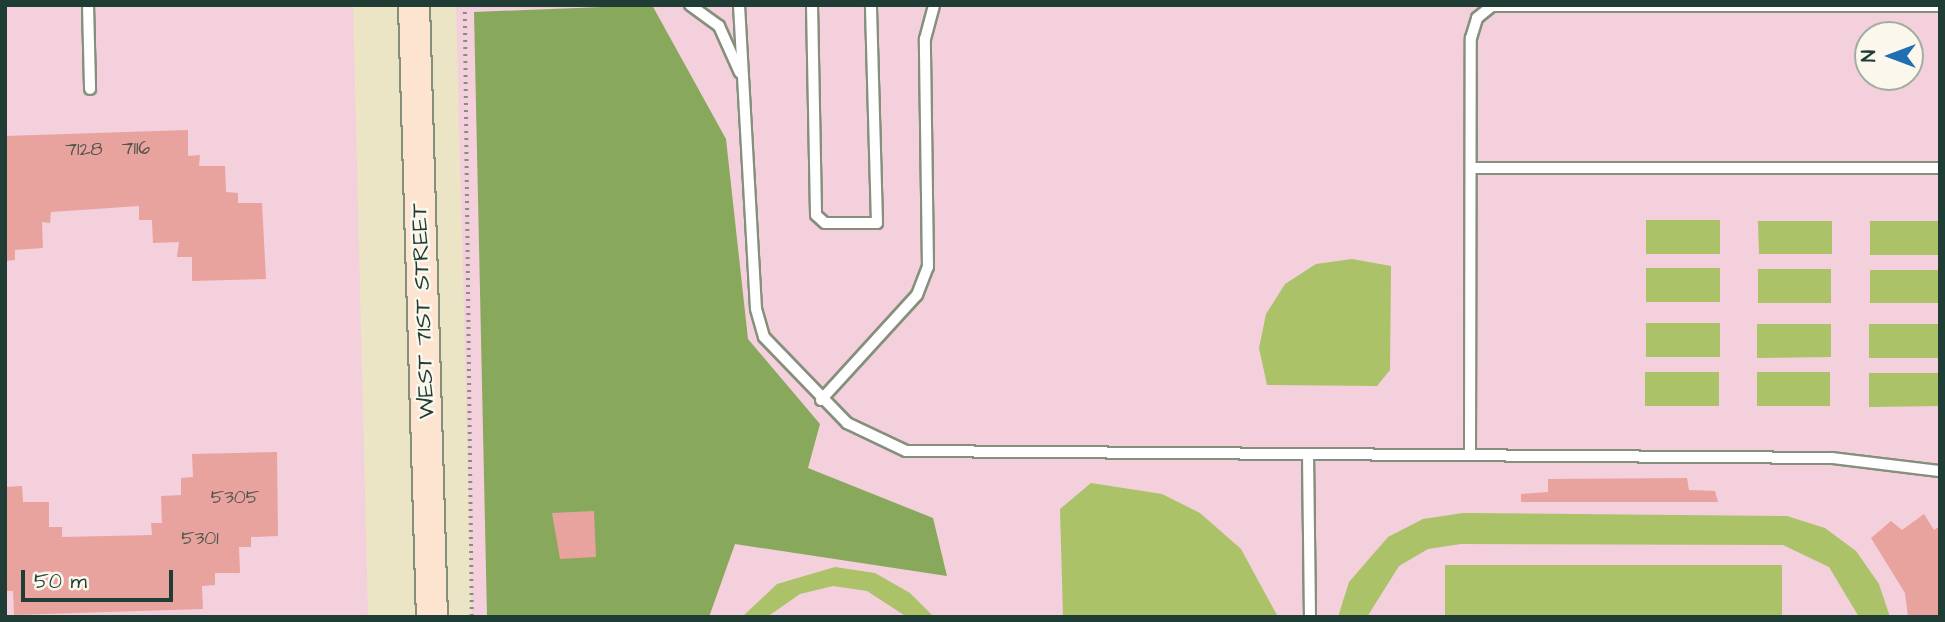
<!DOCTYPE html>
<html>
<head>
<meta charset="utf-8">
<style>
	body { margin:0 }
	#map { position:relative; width:1945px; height:622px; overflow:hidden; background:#ebe4c5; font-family:"Architects Daughter",sans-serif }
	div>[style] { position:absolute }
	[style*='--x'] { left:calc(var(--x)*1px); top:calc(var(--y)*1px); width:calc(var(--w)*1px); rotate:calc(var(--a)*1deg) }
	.built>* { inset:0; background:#f4cfdc }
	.green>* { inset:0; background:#abc268 }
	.forest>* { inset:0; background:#88a85c }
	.building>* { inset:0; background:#e8a39e }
	.path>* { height:3.5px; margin-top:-1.75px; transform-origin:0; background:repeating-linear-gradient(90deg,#85907c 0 2px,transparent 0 7px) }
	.roads { filter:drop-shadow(2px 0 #85907c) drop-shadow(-2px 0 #85907c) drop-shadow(0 2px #85907c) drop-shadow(0 -2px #85907c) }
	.lane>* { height:10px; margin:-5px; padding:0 5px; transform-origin:5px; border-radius:5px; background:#fff }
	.secondary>* { height:30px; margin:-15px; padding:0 15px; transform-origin:15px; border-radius:15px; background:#fde4d1 }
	span { translate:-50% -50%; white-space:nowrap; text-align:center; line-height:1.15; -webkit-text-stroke:5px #fbf7ec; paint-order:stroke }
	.number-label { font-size:19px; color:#51564e }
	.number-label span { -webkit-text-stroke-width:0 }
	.street-label { font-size:23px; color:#1f3d34 }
	.frame { position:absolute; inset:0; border:7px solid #1f3d34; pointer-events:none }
	.north { position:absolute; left:1854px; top:21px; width:70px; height:70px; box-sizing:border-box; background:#fbf7ec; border:2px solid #a3ada2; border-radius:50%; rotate:270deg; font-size:19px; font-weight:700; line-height:28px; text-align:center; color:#1f3d34 }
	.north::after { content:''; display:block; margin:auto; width:24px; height:32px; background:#1f6fb2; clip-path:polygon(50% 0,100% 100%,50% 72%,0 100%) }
	.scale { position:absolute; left:21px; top:570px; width:152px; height:32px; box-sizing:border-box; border:4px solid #1f3d34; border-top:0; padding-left:9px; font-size:21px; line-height:24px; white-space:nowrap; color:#1f3d34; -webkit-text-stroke:5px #fbf7ec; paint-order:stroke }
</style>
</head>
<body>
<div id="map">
	<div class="built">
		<div style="clip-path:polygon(5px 5px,353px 5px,368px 617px,5px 617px)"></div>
		<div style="clip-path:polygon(evenodd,456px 5px,1940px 5px,1940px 617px,472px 617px,456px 5px,1868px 35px,1910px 35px,1910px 77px,1868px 77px,1868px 35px)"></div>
	</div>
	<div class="green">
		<div style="clip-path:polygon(1646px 220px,1720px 220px,1720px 254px,1646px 254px)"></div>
		<div style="clip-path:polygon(1758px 221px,1832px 221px,1832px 254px,1759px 254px)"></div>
		<div style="clip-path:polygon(1870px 221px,1940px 221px,1940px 255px,1870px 255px)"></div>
		<div style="clip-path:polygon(1352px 259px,1391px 266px,1390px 370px,1377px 386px,1267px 385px,1259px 348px,1266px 314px,1285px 284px,1316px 264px)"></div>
		<div style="clip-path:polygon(1720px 268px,1720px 302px,1646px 302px,1646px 268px)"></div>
		<div style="clip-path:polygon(1758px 269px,1831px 269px,1831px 303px,1758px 303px)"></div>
		<div style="clip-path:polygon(1870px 270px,1940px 270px,1940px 303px,1870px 303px)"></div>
		<div style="clip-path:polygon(1646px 323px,1720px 323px,1720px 357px,1646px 357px)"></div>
		<div style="clip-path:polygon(1757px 324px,1831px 324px,1831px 357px,1757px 358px)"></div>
		<div style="clip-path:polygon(1940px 324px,1940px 358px,1869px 358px,1869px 324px)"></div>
		<div style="clip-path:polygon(1645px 372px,1719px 372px,1719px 406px,1645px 406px)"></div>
		<div style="clip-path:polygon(1757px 372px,1830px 372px,1830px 406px,1757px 406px)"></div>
		<div style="clip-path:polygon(1869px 373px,1940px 373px,1940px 406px,1869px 407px)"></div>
		<div style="clip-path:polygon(1091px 483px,1162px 494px,1200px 513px,1241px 549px,1278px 617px,1063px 617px,1060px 509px)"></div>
		<div style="clip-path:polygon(1463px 513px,1787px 516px,1825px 528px,1856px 551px,1879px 584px,1890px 617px,1859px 617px,1829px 567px,1783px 545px,1461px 544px,1428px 549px,1399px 566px,1367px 617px,1338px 617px,1349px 582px,1388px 537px,1423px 519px)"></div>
		<div style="clip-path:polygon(1445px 565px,1782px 565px,1782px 617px,1445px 617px)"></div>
		<div style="clip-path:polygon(835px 567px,875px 573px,910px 593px,932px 615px,958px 617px,907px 617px,867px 591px,833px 586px,800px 594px,767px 617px,742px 617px,777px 584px)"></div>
	</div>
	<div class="forest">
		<div style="clip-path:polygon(652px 5px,726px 139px,748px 339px,820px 424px,808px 468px,933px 518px,947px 576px,735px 544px,709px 617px,487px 617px,474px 12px)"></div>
	</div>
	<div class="building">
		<div style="clip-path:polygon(188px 130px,188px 156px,200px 155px,199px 166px,225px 166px,226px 192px,238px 193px,238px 203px,262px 203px,266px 279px,192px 281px,192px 257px,177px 257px,179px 242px,153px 243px,152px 220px,139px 220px,139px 206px,51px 212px,50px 223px,42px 222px,43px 248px,15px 250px,15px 260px,5px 261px,5px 136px)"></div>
		<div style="clip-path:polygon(277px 452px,278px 536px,251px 537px,251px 547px,239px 547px,240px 573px,215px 573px,215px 585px,202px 586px,203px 609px,14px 615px,13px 591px,5px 591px,5px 487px,22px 486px,23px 502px,49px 502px,49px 527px,62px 527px,62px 537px,152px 535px,151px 523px,162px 523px,161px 496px,181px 495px,181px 478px,193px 477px,192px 454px)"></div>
		<div style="clip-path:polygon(1687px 478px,1689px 490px,1715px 491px,1718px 502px,1521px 502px,1521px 494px,1548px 492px,1548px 479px)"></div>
		<div style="clip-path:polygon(594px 511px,596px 557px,560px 559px,552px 513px)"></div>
		<div style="clip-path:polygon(1924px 514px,1934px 530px,1940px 526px,1940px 617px,1908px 617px,1905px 593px,1871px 538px,1891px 521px,1902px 530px)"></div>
	</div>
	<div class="path">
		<div style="--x:465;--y:5;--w:612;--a:89.34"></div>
	</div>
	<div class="roads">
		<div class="lane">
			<div style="--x:88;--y:5;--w:84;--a:88.6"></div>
			<div style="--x:690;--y:5;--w:36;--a:36"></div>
			<div style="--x:719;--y:26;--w:51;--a:65.9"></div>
			<div style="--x:739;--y:5;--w:304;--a:86.8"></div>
			<div style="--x:756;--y:309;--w:29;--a:74"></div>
			<div style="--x:764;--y:337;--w:120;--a:46"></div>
			<div style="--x:847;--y:423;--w:65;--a:25.4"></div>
			<div style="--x:906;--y:451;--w:926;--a:0.43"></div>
			<div style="--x:1832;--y:458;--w:109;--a:6.9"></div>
			<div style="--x:812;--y:5;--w:210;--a:88.9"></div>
			<div style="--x:816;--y:215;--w:12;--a:42"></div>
			<div style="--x:825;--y:223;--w:52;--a:0"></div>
			<div style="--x:877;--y:223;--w:218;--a:-91.6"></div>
			<div style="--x:1471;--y:168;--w:469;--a:0"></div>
			<div style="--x:821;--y:400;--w:142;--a:-47.6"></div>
			<div style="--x:917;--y:295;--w:30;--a:-69"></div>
			<div style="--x:928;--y:267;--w:228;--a:-90.8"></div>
			<div style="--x:925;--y:39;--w:35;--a:-75"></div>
			<div style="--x:1308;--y:454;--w:163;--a:89.3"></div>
			<div style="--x:1470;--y:455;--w:417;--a:-89.9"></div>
			<div style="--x:1471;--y:38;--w:21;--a:-73"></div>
			<div style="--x:1477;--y:18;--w:19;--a:-39"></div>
			<div style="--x:1492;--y:6;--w:448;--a:0"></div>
		</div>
		<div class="secondary">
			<div style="--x:414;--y:5;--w:612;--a:88.32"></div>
		</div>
	</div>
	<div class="number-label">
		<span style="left:136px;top:149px">7116</span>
		<span style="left:84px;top:150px">7128</span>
		<span style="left:235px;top:498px">5305</span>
		<span style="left:200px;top:539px">5301</span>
	</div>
	<div class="street-label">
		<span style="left:423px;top:311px;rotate:-92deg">WEST 71ST STREET</span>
	</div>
	<div class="frame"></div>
	<div class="north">N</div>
	<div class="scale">50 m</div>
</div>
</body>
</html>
